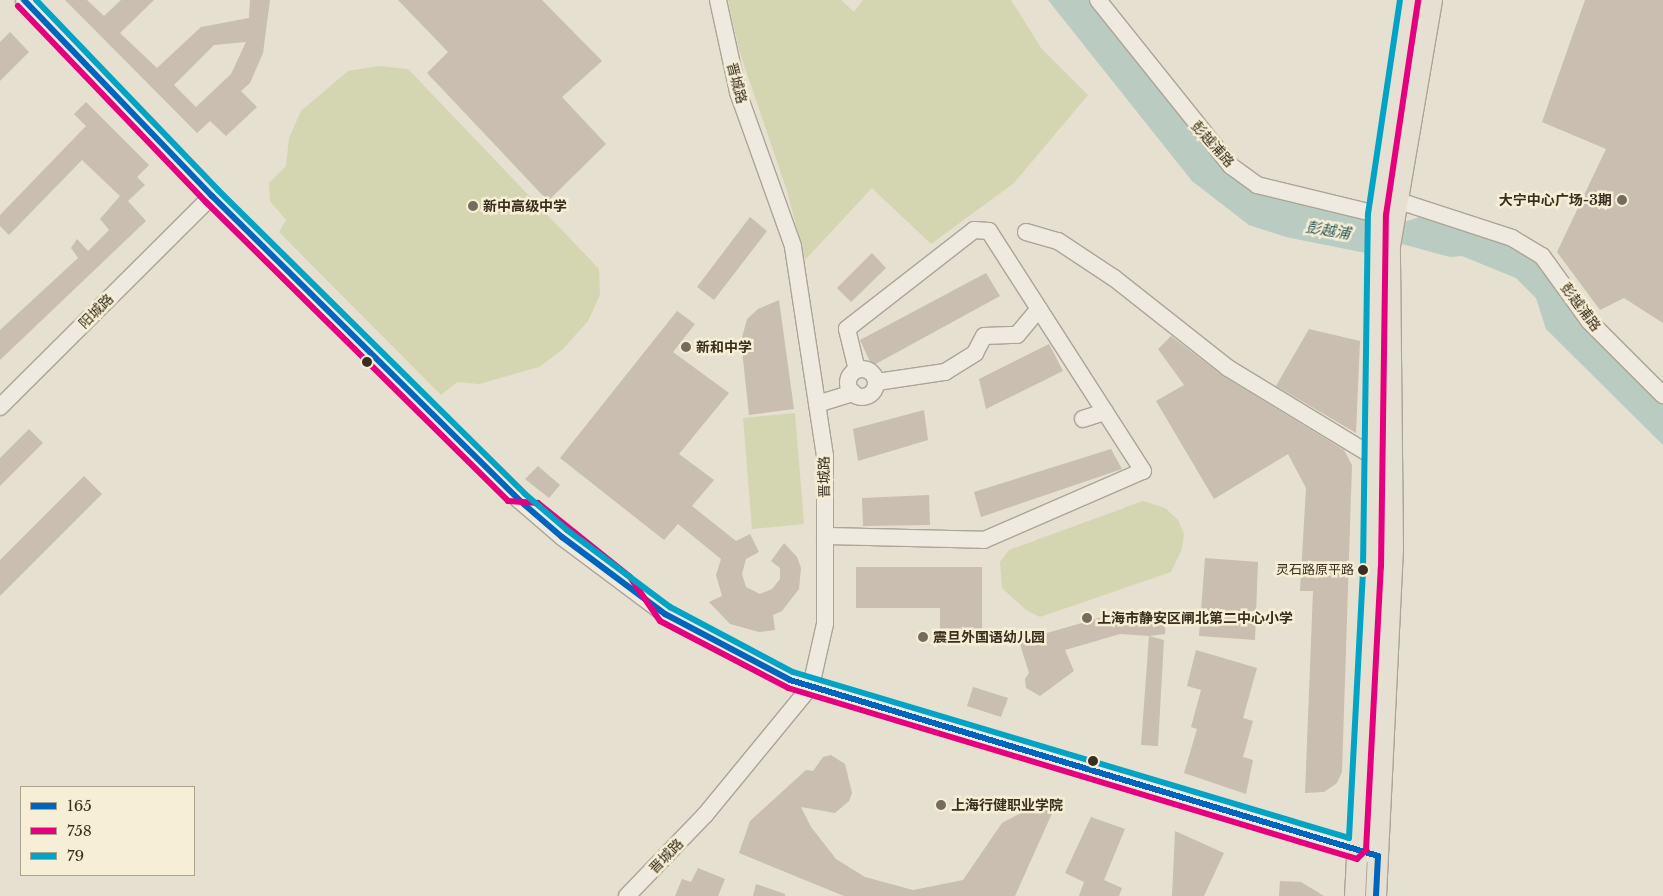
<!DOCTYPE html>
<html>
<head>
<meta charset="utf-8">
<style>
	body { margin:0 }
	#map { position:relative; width:1663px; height:896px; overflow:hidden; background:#e5e0cf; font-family:"Libre Baskerville","Noto Sans SC",serif }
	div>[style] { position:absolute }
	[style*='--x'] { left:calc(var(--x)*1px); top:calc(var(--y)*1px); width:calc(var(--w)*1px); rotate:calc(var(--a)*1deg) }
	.green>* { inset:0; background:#d3d6b1 }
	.water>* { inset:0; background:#bacbc2 }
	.building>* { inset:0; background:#c9beb0 }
	.roads { filter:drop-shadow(1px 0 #aba597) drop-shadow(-1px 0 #aba597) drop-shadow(0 1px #aba597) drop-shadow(0 -1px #aba597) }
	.minor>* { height:16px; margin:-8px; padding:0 8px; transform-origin:8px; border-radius:8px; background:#eeeae0 }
	.minor>.ring { margin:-8px; padding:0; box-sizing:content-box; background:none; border:16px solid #eeeae0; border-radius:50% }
	.major>* { height:20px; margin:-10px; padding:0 10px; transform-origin:10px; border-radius:10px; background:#e5e0d2 }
	.bus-1>* { height:6px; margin:-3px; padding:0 3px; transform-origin:3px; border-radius:3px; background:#0065bd }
	.bus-2>* { height:6px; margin:-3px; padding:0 3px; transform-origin:3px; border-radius:3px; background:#e5007d }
	.bus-3>* { height:6px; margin:-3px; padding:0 3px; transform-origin:3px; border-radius:3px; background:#03a3c5 }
	.dots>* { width:14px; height:14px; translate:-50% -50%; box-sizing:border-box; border:2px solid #f6eed5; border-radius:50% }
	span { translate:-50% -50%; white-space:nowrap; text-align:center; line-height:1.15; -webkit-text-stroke:5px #f6eed5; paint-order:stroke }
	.bus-label { font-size:13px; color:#3a2e1f }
	.right { translate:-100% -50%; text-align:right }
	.street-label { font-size:14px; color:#3a2e1f }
	.poi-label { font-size:14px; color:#3a2e1f; font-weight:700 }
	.left { translate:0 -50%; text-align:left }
	.water-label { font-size:15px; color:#2e5a5a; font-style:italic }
	.legend { position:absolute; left:20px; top:786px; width:175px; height:90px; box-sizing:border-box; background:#f6eed5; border:1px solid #aba18c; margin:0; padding:6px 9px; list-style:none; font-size:15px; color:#3a2e1f }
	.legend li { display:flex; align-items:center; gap:10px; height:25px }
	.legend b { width:25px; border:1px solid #aba18c }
</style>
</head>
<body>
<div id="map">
	<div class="green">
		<div style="clip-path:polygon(728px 0,841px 0,854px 12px,863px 0,1011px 0,1041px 48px,1088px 95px,1014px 183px,931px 244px,872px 188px,805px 260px,787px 191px,739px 50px)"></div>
		<div style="clip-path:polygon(379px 66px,408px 69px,599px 269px,600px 295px,588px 321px,563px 349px,539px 367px,479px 384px,457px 382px,441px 395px,279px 232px,286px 220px,270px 201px,269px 183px,286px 166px,289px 138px,301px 111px,348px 71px)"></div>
		<div style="clip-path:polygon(795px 413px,804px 524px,752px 529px,743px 418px)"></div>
		<div style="clip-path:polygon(1143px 501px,1165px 508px,1178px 520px,1184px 534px,1182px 549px,1171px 572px,1040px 617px,1026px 610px,1002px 588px,1000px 562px,1009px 550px)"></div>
	</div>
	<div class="water">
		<div style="clip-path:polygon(1048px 0,1090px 0,1231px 166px,1257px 185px,1404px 222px,1426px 215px,1527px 252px,1582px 321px,1663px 404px,1663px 445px,1546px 329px,1536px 298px,1516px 278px,1462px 256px,1450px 257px,1402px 244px,1366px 253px,1286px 237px,1249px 225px,1192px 181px)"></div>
	</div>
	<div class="building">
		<div style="clip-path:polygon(evenodd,65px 0,87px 0,104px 16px,121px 0,154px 0,120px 33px,157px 68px,201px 27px,249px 18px,250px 0,270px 0,263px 53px,250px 83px,241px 91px,257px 107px,226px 136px,210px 121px,197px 133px,65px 0,246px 42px,231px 74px,196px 107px,174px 85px,214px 45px,246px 42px)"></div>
		<div style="clip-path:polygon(398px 0,542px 0,602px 61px,562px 97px,606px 144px,548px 201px,427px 73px,448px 52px)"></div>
		<div style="clip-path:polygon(1585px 0,1663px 0,1663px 323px,1624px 298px,1600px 310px,1557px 252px,1606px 149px,1542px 122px)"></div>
		<div style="clip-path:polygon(10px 32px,29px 52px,0 81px,0 42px)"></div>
		<div style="clip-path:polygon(86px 102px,149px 165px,137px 177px,145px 185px,128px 201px,146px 221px,0 360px,0 330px,78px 258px,71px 248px,77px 239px,88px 251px,109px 230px,100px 219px,120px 196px,82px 160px,9px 235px,0 226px,0 215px,86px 126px,74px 114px)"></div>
		<div style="clip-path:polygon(750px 217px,767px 231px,714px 300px,697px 287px)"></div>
		<div style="clip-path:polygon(872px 253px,886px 268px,851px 302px,837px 288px)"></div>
		<div style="clip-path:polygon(986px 273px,1000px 296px,872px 366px,860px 340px)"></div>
		<div style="clip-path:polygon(779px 300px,794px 409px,749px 415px,741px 341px,747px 319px,758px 309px)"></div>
		<div style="clip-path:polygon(677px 311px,695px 324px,673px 352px,729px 393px,679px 454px,714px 480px,692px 506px,736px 541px,750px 534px,759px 552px,746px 559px,742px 574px,746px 587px,760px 594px,772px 589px,780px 579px,780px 568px,771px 561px,784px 543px,797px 557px,801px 568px,799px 589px,782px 611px,773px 615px,775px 630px,759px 632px,730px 624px,709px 602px,722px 596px,716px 575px,721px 559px,678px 524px,664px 540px,560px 458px)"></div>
		<div style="clip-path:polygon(1309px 329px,1360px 341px,1356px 433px,1276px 386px)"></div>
		<div style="clip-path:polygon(1171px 336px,1223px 376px,1344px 450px,1352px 465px,1342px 772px,1337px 783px,1324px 792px,1305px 793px,1313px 591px,1300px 591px,1306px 488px,1288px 454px,1214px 499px,1156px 401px,1184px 385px,1158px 349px)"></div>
		<div style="clip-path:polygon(1049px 344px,1063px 371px,986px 409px,979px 379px)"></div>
		<div style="clip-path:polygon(924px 410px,928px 440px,858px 461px,853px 429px)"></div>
		<div style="clip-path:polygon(29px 429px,43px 443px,0 486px,0 458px)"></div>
		<div style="clip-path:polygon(1111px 449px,1122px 469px,981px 517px,974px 492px)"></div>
		<div style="clip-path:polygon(538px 466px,560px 485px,549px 498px,525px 479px)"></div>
		<div style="clip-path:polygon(84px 476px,102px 494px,0 596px,0 560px)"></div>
		<div style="clip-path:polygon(929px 495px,930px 525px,863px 526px,862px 498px)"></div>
		<div style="clip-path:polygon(1205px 558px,1258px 562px,1255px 640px,1199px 636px)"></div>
		<div style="clip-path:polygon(856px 567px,982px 567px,982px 636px,940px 637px,940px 608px,856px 608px)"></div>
		<div style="clip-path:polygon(1113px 614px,1166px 615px,1165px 634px,1149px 636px,1164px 640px,1158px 746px,1141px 745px,1149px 636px,1120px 634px,1065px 650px,1074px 671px,1040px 696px,1026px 688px,1025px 679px,1029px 673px,1019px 641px)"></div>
		<div style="clip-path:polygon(1196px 650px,1257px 668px,1243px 718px,1253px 721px,1243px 757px,1253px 760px,1246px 794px,1184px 773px,1197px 729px,1191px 727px,1201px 690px,1187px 686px)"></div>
		<div style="clip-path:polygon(973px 687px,1008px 698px,1001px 717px,967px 706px)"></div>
		<div style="clip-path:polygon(831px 755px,845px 764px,852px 793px,849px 801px,835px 813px,801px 807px,811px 827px,836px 859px,865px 877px,913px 890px,963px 880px,1002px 823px,1030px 808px,1054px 809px,1015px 896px,844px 896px,739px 853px,750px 821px,806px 770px,813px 771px,823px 757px)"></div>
		<div style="clip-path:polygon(1091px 817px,1125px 829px,1104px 880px,1122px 888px,1119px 896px,1079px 896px,1084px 882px,1065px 873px)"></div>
		<div style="clip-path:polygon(1175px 831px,1224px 853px,1204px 896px,1172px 896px)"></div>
		<div style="clip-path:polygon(698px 868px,725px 879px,718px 896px,675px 896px,682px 879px,691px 882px)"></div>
		<div style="clip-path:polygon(1280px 881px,1301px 882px,1324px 896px,1279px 896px)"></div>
		<div style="clip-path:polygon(756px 884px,785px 894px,785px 896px,753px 896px)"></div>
	</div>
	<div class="roads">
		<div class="minor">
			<div style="--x:24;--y:0;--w:272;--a:46.2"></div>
			<div style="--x:212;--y:196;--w:432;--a:44.7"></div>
			<div style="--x:519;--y:500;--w:57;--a:40.7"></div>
			<div style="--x:562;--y:537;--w:129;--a:36.8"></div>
			<div style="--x:665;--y:614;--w:141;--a:27.8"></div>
			<div style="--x:790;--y:680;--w:314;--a:16.3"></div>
			<div style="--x:1091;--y:768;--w:65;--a:19.8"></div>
			<div style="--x:1152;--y:790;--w:226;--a:16.4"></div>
			<div style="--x:1098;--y:0;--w:213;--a:51.3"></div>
			<div style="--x:1231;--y:166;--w:32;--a:36"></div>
			<div style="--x:1257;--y:185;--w:123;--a:13.6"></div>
			<div style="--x:1388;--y:203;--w:9;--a:-21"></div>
			<div style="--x:1396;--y:200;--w:122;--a:18.1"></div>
			<div style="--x:1512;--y:238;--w:35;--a:31"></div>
			<div style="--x:1542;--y:256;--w:80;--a:54.1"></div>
			<div style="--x:1589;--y:321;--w:105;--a:45"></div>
			<div style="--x:1026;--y:232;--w:33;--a:16"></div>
			<div style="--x:1058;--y:241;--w:67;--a:33.5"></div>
			<div style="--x:1114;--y:278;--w:145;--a:38.3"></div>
			<div style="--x:1228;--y:368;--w:170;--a:31.3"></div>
			<div class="ring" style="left:848px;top:369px;width:12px;height:12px"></div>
			<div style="--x:877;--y:382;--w:69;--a:-8.4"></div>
			<div style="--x:945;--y:372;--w:36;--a:-32"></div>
			<div style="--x:975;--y:353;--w:19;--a:-62"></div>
			<div style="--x:984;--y:336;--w:33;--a:-2"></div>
			<div style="--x:1017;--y:335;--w:34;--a:-50"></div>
			<div style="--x:817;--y:404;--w:38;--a:-17"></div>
			<div style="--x:0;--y:407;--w:299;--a:-44.9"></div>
			<div style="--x:1083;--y:419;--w:23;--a:-18"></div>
			<div style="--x:825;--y:536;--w:159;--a:1.4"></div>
			<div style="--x:984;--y:540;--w:173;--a:-23.5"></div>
			<div style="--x:1143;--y:471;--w:285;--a:-122.7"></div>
			<div style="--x:989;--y:231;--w:15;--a:-176"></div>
			<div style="--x:974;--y:230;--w:161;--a:142.1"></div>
			<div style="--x:847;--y:329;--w:42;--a:76.3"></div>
			<div style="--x:627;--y:896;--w:112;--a:-46.1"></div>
			<div style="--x:705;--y:815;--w:167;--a:-50.6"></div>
			<div style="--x:811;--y:686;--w:64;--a:-77.3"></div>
			<div style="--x:825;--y:624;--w:168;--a:-90"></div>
			<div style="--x:825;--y:456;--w:212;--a:-98.7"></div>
			<div style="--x:793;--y:246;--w:164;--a:-109.7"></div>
			<div style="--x:738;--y:92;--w:94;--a:-102.3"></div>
		</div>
		<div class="major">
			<div style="--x:1355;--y:896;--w:329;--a:-87"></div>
			<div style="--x:1372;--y:567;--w:353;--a:-89.2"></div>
			<div style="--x:1377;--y:214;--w:216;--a:-81.5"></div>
			<div style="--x:1376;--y:896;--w:349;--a:-87.2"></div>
			<div style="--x:1393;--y:547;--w:301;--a:-90.6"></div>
			<div style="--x:1390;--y:246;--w:250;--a:-80.3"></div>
		</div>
	</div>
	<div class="bus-1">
		<div style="--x:24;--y:0;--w:272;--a:46.2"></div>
		<div style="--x:212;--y:196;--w:432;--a:44.7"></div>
		<div style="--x:519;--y:500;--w:57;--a:40.7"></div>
		<div style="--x:562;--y:537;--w:129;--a:36.8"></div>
		<div style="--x:665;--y:614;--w:141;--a:27.8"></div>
		<div style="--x:790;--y:680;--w:614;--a:16.66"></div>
		<div style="--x:1378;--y:856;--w:40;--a:92.9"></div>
	</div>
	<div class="bus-2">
		<div style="--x:18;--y:6;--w:272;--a:46.2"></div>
		<div style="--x:206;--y:202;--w:425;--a:44.7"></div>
		<div style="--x:508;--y:501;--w:30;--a:4"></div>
		<div style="--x:538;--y:503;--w:118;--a:38.8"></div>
		<div style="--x:630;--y:577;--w:53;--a:55.7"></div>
		<div style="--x:660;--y:621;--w:144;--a:27.6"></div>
		<div style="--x:788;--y:688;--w:594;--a:16.73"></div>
		<div style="--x:1357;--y:859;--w:13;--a:-45"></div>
		<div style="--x:1366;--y:850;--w:283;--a:-87"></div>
		<div style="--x:1381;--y:567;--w:352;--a:-89.2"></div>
		<div style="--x:1386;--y:215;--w:216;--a:-81.5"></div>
	</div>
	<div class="bus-3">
		<div style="--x:36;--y:0;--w:263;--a:46.2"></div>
		<div style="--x:218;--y:190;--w:432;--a:44.7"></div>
		<div style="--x:525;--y:494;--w:55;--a:40.6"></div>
		<div style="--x:567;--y:530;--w:129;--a:36.8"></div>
		<div style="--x:670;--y:607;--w:139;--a:27.9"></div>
		<div style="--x:793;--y:672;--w:580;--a:16.62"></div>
		<div style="--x:1349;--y:838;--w:271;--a:-87"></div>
		<div style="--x:1363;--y:567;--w:353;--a:-89.2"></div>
		<div style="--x:1368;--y:214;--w:216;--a:-81.5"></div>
	</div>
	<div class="dots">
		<div style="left:1622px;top:200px;background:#766c5d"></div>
		<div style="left:473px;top:206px;background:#766c5d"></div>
		<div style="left:686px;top:347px;background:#766c5d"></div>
		<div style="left:367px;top:362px;background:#3a2e1f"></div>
		<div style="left:1363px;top:570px;background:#3a2e1f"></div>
		<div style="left:1087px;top:618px;background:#766c5d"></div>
		<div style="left:923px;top:637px;background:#766c5d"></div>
		<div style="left:1093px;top:761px;background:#3a2e1f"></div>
		<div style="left:941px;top:805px;background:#766c5d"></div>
	</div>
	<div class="bus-label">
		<span class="right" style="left:1354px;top:570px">灵石路原平路</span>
	</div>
	<div class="street-label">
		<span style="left:737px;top:83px;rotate:75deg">晋城路</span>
		<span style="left:1213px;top:144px;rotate:48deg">彭越浦路</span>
		<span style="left:1581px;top:307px;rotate:53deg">彭越浦路</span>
		<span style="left:96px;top:311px;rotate:-45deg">阳城路</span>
		<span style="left:824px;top:477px;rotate:-91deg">晋城路</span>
		<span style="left:666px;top:856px;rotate:-46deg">晋城路</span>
	</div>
	<div class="poi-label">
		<span class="right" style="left:1612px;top:200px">大宁中心广场-3期</span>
		<span class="left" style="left:483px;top:206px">新中高级中学</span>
		<span class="left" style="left:696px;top:347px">新和中学</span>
		<span class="left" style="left:1097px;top:618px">上海市静安区闸北第二中心小学</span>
		<span class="left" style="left:933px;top:637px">震旦外国语幼儿园</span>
		<span class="left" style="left:951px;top:805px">上海行健职业学院</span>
	</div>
	<div class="water-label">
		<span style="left:1328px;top:230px;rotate:9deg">彭越浦</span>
	</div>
	<ul class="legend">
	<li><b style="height:6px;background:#0065bd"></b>165</li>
	<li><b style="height:6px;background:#e5007d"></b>758</li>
	<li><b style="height:6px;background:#03a3c5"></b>79</li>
	</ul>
</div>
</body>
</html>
